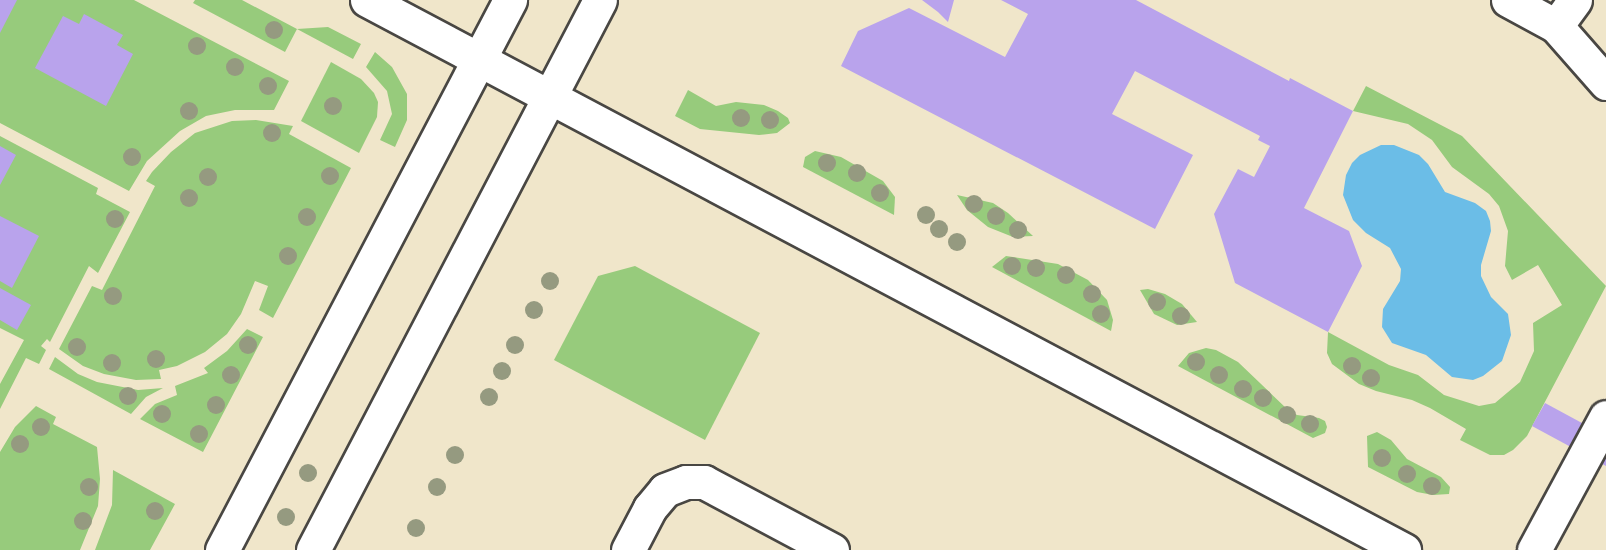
<!DOCTYPE html>
<html>
<head>
<meta charset="utf-8">
<style>
	body { margin:0 }
	#map { position:relative; width:1606px; height:550px; overflow:hidden; background:#f0e6ca; font-family:Itim,sans-serif }
	div>[style] { position:absolute }
	[style*='--x'] { left:calc(var(--x)*1px); top:calc(var(--y)*1px); width:calc(var(--w)*1px); rotate:calc(var(--a)*1deg) }
	.green>* { inset:0; background:#97cb7c }
	.water>* { inset:0; background:#6bbde7 }
	.building>* { inset:0; background:#b9a3ec }
	.roads { filter:drop-shadow(2px 0 #494743) drop-shadow(-2px 0 #494743) drop-shadow(0 2px #494743) drop-shadow(0 -2px #494743) }
	.street>* { height:33px; margin:-16.5px; padding:0 16.5px; transform-origin:16.5px; border-radius:16.5px; background:#fff }
	.secondary>* { height:33px; margin:-16.5px; padding:0 16.5px; transform-origin:16.5px; border-radius:16.5px; background:#fff }
	.trees>* { width:18px; height:18px; margin:-9px; border-radius:50%; background:#959a80 }
	span { translate:-50% -50%; white-space:nowrap; text-align:center; line-height:1.15; -webkit-text-stroke:4.5px #fbf7ec; paint-order:stroke }
</style>
</head>
<body>
<div id="map">
	<div class="green">
		<div style="clip-path:polygon(0 0,134px 0,289px 81px,274px 110px,235px 110px,206px 116px,180px 131px,147px 161px,129px 191px,0 123px)"></div>
		<div style="clip-path:polygon(195px 0,242px 0,297px 29px,328px 27px,361px 44px,353px 59px,297px 29px,285px 52px,193px 3px)"></div>
		<div style="clip-path:polygon(375px 52px,392px 67px,407px 94px,407px 120px,395px 147px,380px 140px,392px 114px,387px 91px,366px 67px)"></div>
		<div style="clip-path:polygon(331px 62px,361px 79px,374px 93px,378px 102px,377px 117px,359px 153px,301px 121px)"></div>
		<div style="clip-path:polygon(1366px 86px,1462px 136px,1606px 286px,1527px 436px,1513px 450px,1504px 455px,1490px 455px,1460px 440px,1466px 429px,1430px 408px,1412px 400px,1376px 391px,1359px 384px,1332px 364px,1327px 353px,1328px 332px,1389px 365px,1418px 375px,1444px 395px,1479px 406px,1495px 403px,1520px 382px,1534px 351px,1533px 323px,1562px 305px,1538px 265px,1512px 280px,1505px 266px,1508px 231px,1499px 206px,1489px 194px,1452px 167px,1432px 140px,1408px 124px,1353px 111px)"></div>
		<div style="clip-path:polygon(688px 90px,716px 106px,736px 102px,764px 105px,778px 111px,788px 118px,790px 123px,777px 133px,759px 135px,700px 129px,675px 116px)"></div>
		<div style="clip-path:polygon(256px 120px,293px 126px,289px 134px,351px 168px,273px 318px,259px 310px,268px 286px,255px 281px,241px 314px,227px 334px,205px 352px,177px 366px,159px 370px,161px 379px,136px 380px,104px 374px,83px 366px,59px 349px,92px 286px,102px 290px,155px 186px,146px 181px,152px 172px,171px 152px,195px 133px,232px 121px)"></div>
		<div style="clip-path:polygon(0 136px,98px 188px,96px 194px,130px 212px,98px 273px,89px 266px,50px 342px,47px 339px,41px 346px,46px 350px,39px 364px,26px 358px,0 409px,0 384px,24px 340px,0 328px)"></div>
		<div style="clip-path:polygon(815px 151px,841px 157px,883px 181px,895px 197px,894px 215px,803px 167px,805px 157px)"></div>
		<div style="clip-path:polygon(957px 195px,993px 203px,1008px 213px,1033px 236px,1013px 237px,988px 227px,967px 210px)"></div>
		<div style="clip-path:polygon(1006px 256px,1058px 264px,1088px 280px,1107px 300px,1113px 320px,1111px 331px,992px 267px)"></div>
		<div style="clip-path:polygon(635px 266px,760px 333px,705px 440px,554px 360px,598px 276px)"></div>
		<div style="clip-path:polygon(1148px 289px,1165px 294px,1182px 304px,1197px 322px,1177px 325px,1154px 314px,1140px 290px)"></div>
		<div style="clip-path:polygon(247px 329px,263px 337px,203px 452px,140px 419px,155px 404px,177px 395px,175px 386px,208px 373px,204px 368px,227px 351px)"></div>
		<div style="clip-path:polygon(1206px 348px,1216px 350px,1238px 362px,1287px 409px,1297px 415px,1319px 418px,1325px 421px,1327px 427px,1325px 433px,1313px 438px,1178px 366px,1189px 353px)"></div>
		<div style="clip-path:polygon(55px 357px,78px 374px,97px 382px,138px 390px,163px 388px,146px 397px,131px 414px,49px 369px)"></div>
		<div style="clip-path:polygon(36px 406px,56px 417px,53px 424px,97px 447px,100px 479px,98px 506px,80px 550px,0 550px,0 452px,15px 427px)"></div>
		<div style="clip-path:polygon(1377px 432px,1391px 440px,1407px 459px,1441px 477px,1450px 487px,1449px 494px,1433px 495px,1417px 492px,1368px 467px,1367px 436px)"></div>
		<div style="clip-path:polygon(113px 470px,175px 504px,150px 550px,95px 550px,112px 505px)"></div>
	</div>
	<div class="water">
		<div style="clip-path:polygon(1381px 145px,1394px 145px,1419px 155px,1428px 164px,1445px 192px,1475px 203px,1486px 211px,1490px 221px,1491px 231px,1481px 265px,1481px 276px,1491px 297px,1508px 314px,1511px 335px,1502px 361px,1483px 376px,1473px 380px,1452px 377px,1426px 355px,1392px 343px,1382px 327px,1383px 309px,1400px 281px,1401px 269px,1390px 248px,1366px 233px,1353px 220px,1343px 195px,1346px 175px,1352px 163px,1360px 155px)"></div>
	</div>
	<div class="building">
		<div style="clip-path:polygon(0 0,17px 0,0 33px)"></div>
		<div style="clip-path:polygon(922px 0,954px 0,948px 22px,938px 12px)"></div>
		<div style="clip-path:polygon(1001px 0,1136px 0,1289px 81px,1290px 78px,1353px 111px,1304px 208px,1349px 231px,1362px 266px,1328px 332px,1235px 283px,1214px 214px,1238px 169px,1254px 177px,1270px 146px,1258px 140px,1260px 136px,1135px 71px,1112px 114px,1193px 155px,1155px 229px,841px 66px,858px 31px,909px 8px,1005px 57px,1028px 14px)"></div>
		<div style="clip-path:polygon(84px 14px,123px 35px,117px 45px,133px 54px,106px 106px,35px 68px,63px 16px,79px 24px)"></div>
		<div style="clip-path:polygon(0 146px,16px 155px,0 185px)"></div>
		<div style="clip-path:polygon(0 216px,39px 236px,12px 288px,0 281px)"></div>
		<div style="clip-path:polygon(0 288px,31px 305px,17px 330px,0 320px)"></div>
		<div style="clip-path:polygon(1545px 403px,1606px 436px,1606px 466px,1532px 426px)"></div>
	</div>
	<div class="roads">
		<div class="street">
			<div style="--x:1508;--y:0;--w:55;--a:28.4"></div>
			<div style="--x:1575;--y:0;--w:32;--a:126"></div>
			<div style="--x:1556;--y:26;--w:76;--a:48.7"></div>
			<div style="--x:628;--y:550;--w:47;--a:-62.4"></div>
			<div style="--x:650;--y:508;--w:23;--a:-50"></div>
			<div style="--x:665;--y:490;--w:22;--a:-21"></div>
			<div style="--x:686;--y:482;--w:18;--a:0"></div>
			<div style="--x:704;--y:482;--w:145;--a:28"></div>
			<div style="--x:1534;--y:550;--w:151;--a:-61.6"></div>
		</div>
		<div class="secondary">
			<div style="--x:367;--y:0;--w:1174;--a:27.94"></div>
			<div style="--x:222;--y:550;--w:621;--a:-62.36"></div>
			<div style="--x:313;--y:550;--w:620;--a:-62.44"></div>
		</div>
	</div>
	<div class="trees">
		<div style="left:274px;top:30px"></div>
		<div style="left:197px;top:46px"></div>
		<div style="left:235px;top:67px"></div>
		<div style="left:268px;top:86px"></div>
		<div style="left:333px;top:106px"></div>
		<div style="left:189px;top:111px"></div>
		<div style="left:741px;top:118px"></div>
		<div style="left:770px;top:120px"></div>
		<div style="left:272px;top:133px"></div>
		<div style="left:132px;top:157px"></div>
		<div style="left:827px;top:163px"></div>
		<div style="left:857px;top:173px"></div>
		<div style="left:330px;top:176px"></div>
		<div style="left:208px;top:177px"></div>
		<div style="left:880px;top:193px"></div>
		<div style="left:189px;top:198px"></div>
		<div style="left:974px;top:204px"></div>
		<div style="left:926px;top:215px"></div>
		<div style="left:996px;top:216px"></div>
		<div style="left:307px;top:217px"></div>
		<div style="left:115px;top:219px"></div>
		<div style="left:939px;top:229px"></div>
		<div style="left:1018px;top:230px"></div>
		<div style="left:957px;top:242px"></div>
		<div style="left:288px;top:256px"></div>
		<div style="left:1012px;top:266px"></div>
		<div style="left:1036px;top:268px"></div>
		<div style="left:1066px;top:275px"></div>
		<div style="left:550px;top:281px"></div>
		<div style="left:1092px;top:294px"></div>
		<div style="left:113px;top:296px"></div>
		<div style="left:1157px;top:302px"></div>
		<div style="left:534px;top:310px"></div>
		<div style="left:1101px;top:314px"></div>
		<div style="left:1181px;top:316px"></div>
		<div style="left:248px;top:345px"></div>
		<div style="left:515px;top:345px"></div>
		<div style="left:77px;top:347px"></div>
		<div style="left:156px;top:359px"></div>
		<div style="left:1196px;top:362px"></div>
		<div style="left:112px;top:363px"></div>
		<div style="left:1352px;top:366px"></div>
		<div style="left:502px;top:371px"></div>
		<div style="left:231px;top:375px"></div>
		<div style="left:1219px;top:375px"></div>
		<div style="left:1371px;top:378px"></div>
		<div style="left:1243px;top:389px"></div>
		<div style="left:128px;top:396px"></div>
		<div style="left:489px;top:397px"></div>
		<div style="left:1263px;top:398px"></div>
		<div style="left:216px;top:405px"></div>
		<div style="left:162px;top:414px"></div>
		<div style="left:1287px;top:415px"></div>
		<div style="left:1310px;top:424px"></div>
		<div style="left:41px;top:427px"></div>
		<div style="left:199px;top:434px"></div>
		<div style="left:20px;top:444px"></div>
		<div style="left:455px;top:455px"></div>
		<div style="left:1382px;top:458px"></div>
		<div style="left:308px;top:473px"></div>
		<div style="left:1407px;top:474px"></div>
		<div style="left:1432px;top:486px"></div>
		<div style="left:89px;top:487px"></div>
		<div style="left:437px;top:487px"></div>
		<div style="left:155px;top:511px"></div>
		<div style="left:286px;top:517px"></div>
		<div style="left:83px;top:521px"></div>
		<div style="left:416px;top:528px"></div>
	</div>
</div>
</body>
</html>
